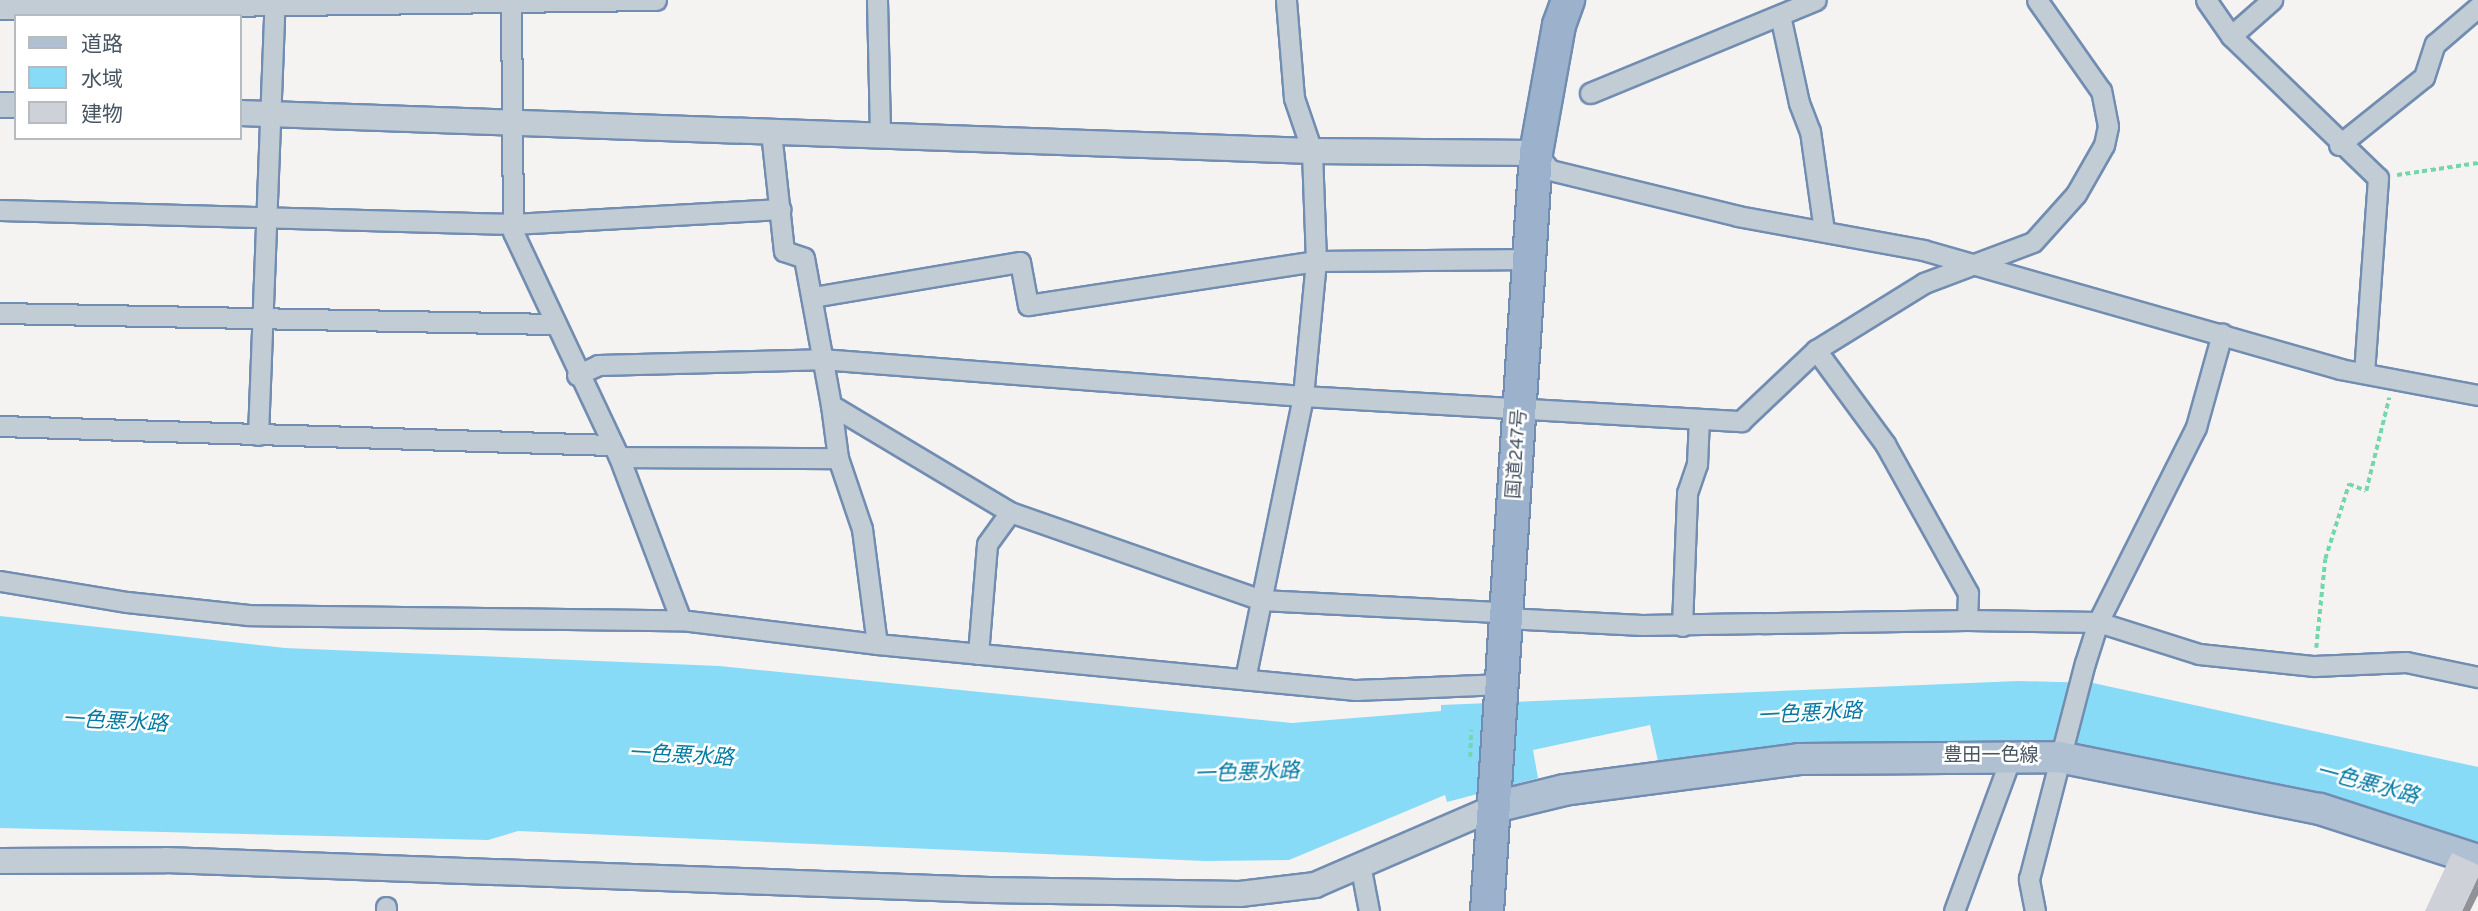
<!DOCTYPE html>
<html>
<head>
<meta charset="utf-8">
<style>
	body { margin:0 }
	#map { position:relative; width:2478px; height:911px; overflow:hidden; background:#f5f2f2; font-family:Overpass,"Noto Sans JP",sans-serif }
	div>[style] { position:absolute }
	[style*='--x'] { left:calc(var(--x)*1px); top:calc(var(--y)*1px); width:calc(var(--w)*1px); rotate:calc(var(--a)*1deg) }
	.water>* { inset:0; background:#87dbf6 }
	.path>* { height:3.5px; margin-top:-1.75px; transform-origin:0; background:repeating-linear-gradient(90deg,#72d7a9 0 5px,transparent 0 8.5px) }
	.roads { filter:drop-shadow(2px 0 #718db1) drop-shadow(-2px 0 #718db1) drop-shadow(0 2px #718db1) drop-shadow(0 -2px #718db1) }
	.minor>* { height:19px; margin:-9.5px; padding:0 9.5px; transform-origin:9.5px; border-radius:9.5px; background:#c2ccd5 }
	.tertiary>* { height:24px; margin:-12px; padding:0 12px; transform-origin:12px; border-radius:12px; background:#c2ccd5 }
	.primary>* { height:30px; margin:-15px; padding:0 15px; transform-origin:15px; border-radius:15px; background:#b0c0d3 }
	.trunk>* { height:32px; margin:-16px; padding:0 16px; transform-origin:16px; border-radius:16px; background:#9bb1cc }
	.shaded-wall>* { inset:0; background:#909297 }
	.building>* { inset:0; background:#ced1d8 }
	span { translate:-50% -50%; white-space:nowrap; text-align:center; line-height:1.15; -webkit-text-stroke:5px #fff; paint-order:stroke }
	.street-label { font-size:19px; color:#485562 }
	.water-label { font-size:21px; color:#037ba3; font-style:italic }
	.legend { position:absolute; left:14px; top:14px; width:228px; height:126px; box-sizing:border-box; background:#fff; border:2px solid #b6bbc0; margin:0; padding:9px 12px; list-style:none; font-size:21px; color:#485562 }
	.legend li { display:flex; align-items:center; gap:14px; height:35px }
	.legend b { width:35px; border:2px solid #b6bbc0 }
</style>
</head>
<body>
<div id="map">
	<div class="water">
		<div style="clip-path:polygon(0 616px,285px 648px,719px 666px,1292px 723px,1441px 711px,1441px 705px,2018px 681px,2093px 683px,2478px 767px,2478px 843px,2316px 793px,2050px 740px,1901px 743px,1658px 761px,1650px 725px,1533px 750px,1538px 778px,1447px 802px,1445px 795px,1289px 860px,1205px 861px,518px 831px,488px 840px,0 828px)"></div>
	</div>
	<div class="path">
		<div style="--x:2397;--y:175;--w:82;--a:-8.4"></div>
		<div style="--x:2316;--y:648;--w:89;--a:-84.2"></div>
		<div style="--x:2325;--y:559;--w:79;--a:-72.3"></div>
		<div style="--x:2349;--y:484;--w:18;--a:22"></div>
		<div style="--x:2366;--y:491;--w:96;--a:-76.1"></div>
		<div style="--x:1470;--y:757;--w:27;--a:-88"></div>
	</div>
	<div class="roads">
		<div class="minor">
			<div style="--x:511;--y:0;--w:232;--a:89.5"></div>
			<div style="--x:513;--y:232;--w:249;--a:64.8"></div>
			<div style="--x:619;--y:457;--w:174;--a:69.2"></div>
			<div style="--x:877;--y:0;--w:137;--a:88.7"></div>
			<div style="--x:2206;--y:0;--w:44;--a:55.2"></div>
			<div style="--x:2231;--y:36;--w:204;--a:44"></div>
			<div style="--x:2378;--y:178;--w:194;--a:94.1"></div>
			<div style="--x:0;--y:9;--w:656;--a:-0.79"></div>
			<div style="--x:1780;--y:15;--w:90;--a:77.8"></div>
			<div style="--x:1799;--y:103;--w:30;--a:69"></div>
			<div style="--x:1810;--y:131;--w:101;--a:82"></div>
			<div style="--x:2231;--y:36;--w:55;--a:-41.3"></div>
			<div style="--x:1590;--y:93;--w:244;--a:-22.4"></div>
			<div style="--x:771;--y:132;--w:120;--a:83.8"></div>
			<div style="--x:784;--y:251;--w:21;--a:19"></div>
			<div style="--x:804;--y:258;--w:149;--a:79.6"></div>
			<div style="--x:831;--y:405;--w:209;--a:30.9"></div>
			<div style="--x:1010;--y:512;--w:266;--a:19.3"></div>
			<div style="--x:1261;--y:600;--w:236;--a:2.9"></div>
			<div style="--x:1497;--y:612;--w:10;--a:37"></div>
			<div style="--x:1505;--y:618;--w:137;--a:2.9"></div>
			<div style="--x:1642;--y:625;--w:325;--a:-0.9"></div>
			<div style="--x:1967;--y:620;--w:131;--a:0.9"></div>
			<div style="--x:2098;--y:622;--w:106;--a:17.6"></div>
			<div style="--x:2199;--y:654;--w:116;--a:6"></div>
			<div style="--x:2314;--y:666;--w:92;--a:-2.5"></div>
			<div style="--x:2406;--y:662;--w:74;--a:11.8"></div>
			<div style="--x:2339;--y:145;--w:109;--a:-38.7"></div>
			<div style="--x:2424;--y:77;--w:35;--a:-72"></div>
			<div style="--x:2435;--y:44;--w:57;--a:-40.7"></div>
			<div style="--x:1536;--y:153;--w:22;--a:51"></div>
			<div style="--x:1550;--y:170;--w:194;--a:13.7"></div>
			<div style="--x:1738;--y:216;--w:188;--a:10.4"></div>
			<div style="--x:1923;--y:250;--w:434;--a:15.9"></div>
			<div style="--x:2340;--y:369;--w:140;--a:10.7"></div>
			<div style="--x:0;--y:210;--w:513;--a:1.56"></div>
			<div style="--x:513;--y:224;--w:268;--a:-3.2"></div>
			<div style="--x:813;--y:297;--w:210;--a:-9.6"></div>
			<div style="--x:1020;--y:262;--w:44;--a:79.5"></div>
			<div style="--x:1028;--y:305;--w:291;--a:-8.7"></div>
			<div style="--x:1316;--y:261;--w:217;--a:-0.5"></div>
			<div style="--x:0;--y:313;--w:553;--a:1.14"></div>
			<div style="--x:1816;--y:350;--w:117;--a:53.7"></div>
			<div style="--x:1885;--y:444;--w:171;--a:60.9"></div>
			<div style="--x:1968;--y:593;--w:27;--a:92"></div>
			<div style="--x:577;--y:375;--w:23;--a:-25"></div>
			<div style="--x:598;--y:365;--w:223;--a:-1.5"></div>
			<div style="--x:821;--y:359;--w:483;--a:4.4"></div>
			<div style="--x:1303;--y:396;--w:439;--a:3.3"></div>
			<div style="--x:1741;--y:421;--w:103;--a:-43.4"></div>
			<div style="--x:1816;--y:350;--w:127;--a:-31.8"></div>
			<div style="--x:1924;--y:283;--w:116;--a:-20.6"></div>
			<div style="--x:2033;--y:242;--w:64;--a:-48.1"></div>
			<div style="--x:2076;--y:194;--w:56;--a:-60.3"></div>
			<div style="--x:2104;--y:145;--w:19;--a:-78"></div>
			<div style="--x:2108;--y:126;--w:36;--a:-101"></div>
			<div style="--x:2101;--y:91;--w:111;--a:-125.1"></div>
			<div style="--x:831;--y:405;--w:53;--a:82.5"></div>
			<div style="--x:838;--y:458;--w:75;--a:71.3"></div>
			<div style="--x:862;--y:529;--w:116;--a:82.6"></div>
			<div style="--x:0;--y:426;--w:613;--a:1.78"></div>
			<div style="--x:258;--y:435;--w:435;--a:-87.8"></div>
			<div style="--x:619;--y:457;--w:219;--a:0.3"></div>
			<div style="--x:0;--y:581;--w:129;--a:9.4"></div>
			<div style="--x:127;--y:602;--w:122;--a:6.1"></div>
			<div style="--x:248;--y:615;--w:433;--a:0.7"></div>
			<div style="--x:681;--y:620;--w:197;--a:7"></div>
			<div style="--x:877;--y:644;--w:481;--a:5.5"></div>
			<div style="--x:1356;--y:690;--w:147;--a:-2.3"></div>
			<div style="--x:1682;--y:626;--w:133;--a:-87.8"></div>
			<div style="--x:1687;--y:493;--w:31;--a:-71"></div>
			<div style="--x:1697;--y:464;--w:45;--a:-87.5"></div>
			<div style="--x:978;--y:654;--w:110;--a:-85.3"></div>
			<div style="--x:987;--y:544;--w:39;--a:-54"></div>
			<div style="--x:1245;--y:679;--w:289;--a:-78.4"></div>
			<div style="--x:1303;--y:396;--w:136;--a:-84.5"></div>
			<div style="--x:1316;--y:261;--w:110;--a:-92.1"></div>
			<div style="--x:1312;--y:151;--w:56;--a:-108.8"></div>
			<div style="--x:1294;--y:98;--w:98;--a:-94.7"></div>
			<div style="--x:1360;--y:864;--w:48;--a:79.2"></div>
			<div style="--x:386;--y:911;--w:4;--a:-90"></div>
			<div style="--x:1954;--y:911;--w:164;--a:-69.7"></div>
			<div style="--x:2035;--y:911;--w:33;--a:-101"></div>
			<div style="--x:2029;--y:879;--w:223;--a:-75.5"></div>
			<div style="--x:2085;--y:663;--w:43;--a:-72.4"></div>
			<div style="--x:2098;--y:622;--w:218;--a:-63.3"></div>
			<div style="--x:2196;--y:427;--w:97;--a:-74.4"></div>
		</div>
		<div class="tertiary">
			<div style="--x:0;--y:105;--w:16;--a:0"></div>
			<div style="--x:240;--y:113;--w:1073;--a:2.03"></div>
			<div style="--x:1312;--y:151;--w:224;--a:0.5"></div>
			<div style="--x:0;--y:861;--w:166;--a:-0.3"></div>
			<div style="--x:166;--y:860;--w:823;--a:2.09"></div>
			<div style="--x:988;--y:890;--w:252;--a:0.9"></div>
			<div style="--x:1240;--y:894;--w:76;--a:-6.8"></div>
			<div style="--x:1315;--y:885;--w:196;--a:-23.4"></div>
		</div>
		<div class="primary">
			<div style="--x:1495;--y:807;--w:71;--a:-13.8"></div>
			<div style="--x:1564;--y:790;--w:237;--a:-7.5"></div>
			<div style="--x:1799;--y:759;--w:260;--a:-0.4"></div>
			<div style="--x:2059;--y:757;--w:266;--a:11.3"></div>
			<div style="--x:2320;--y:809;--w:166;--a:17.9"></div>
		</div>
		<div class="trunk">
			<div style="--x:1487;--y:911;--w:760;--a:-86.3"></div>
			<div style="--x:1536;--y:153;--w:130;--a:-79.8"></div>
			<div style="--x:1559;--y:25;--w:27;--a:-70"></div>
		</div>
	</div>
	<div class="shaded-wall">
		<div style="clip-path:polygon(2478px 877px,2478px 895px,2470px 911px,2462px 911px)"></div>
	</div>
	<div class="building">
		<div style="clip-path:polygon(2452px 853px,2478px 865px,2478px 877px,2462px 911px,2425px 911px)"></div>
	</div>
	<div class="street-label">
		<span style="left:1518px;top:454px;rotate:-86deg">国道247号</span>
		<span style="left:1991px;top:757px">豊田一色線</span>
	</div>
	<div class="water-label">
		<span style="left:1810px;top:715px;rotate:-3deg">一色悪水路</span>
		<span style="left:115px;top:723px;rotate:3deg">一色悪水路</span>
		<span style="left:681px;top:757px;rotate:3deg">一色悪水路</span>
		<span style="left:1247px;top:774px;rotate:-2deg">一色悪水路</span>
		<span style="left:2367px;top:785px;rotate:15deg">一色悪水路</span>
	</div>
	<ul class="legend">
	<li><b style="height:9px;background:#b0c0d3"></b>道路</li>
	<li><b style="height:19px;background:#87dbf6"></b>水域</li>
	<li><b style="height:19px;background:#ced1d8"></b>建物</li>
	</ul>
</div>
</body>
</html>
